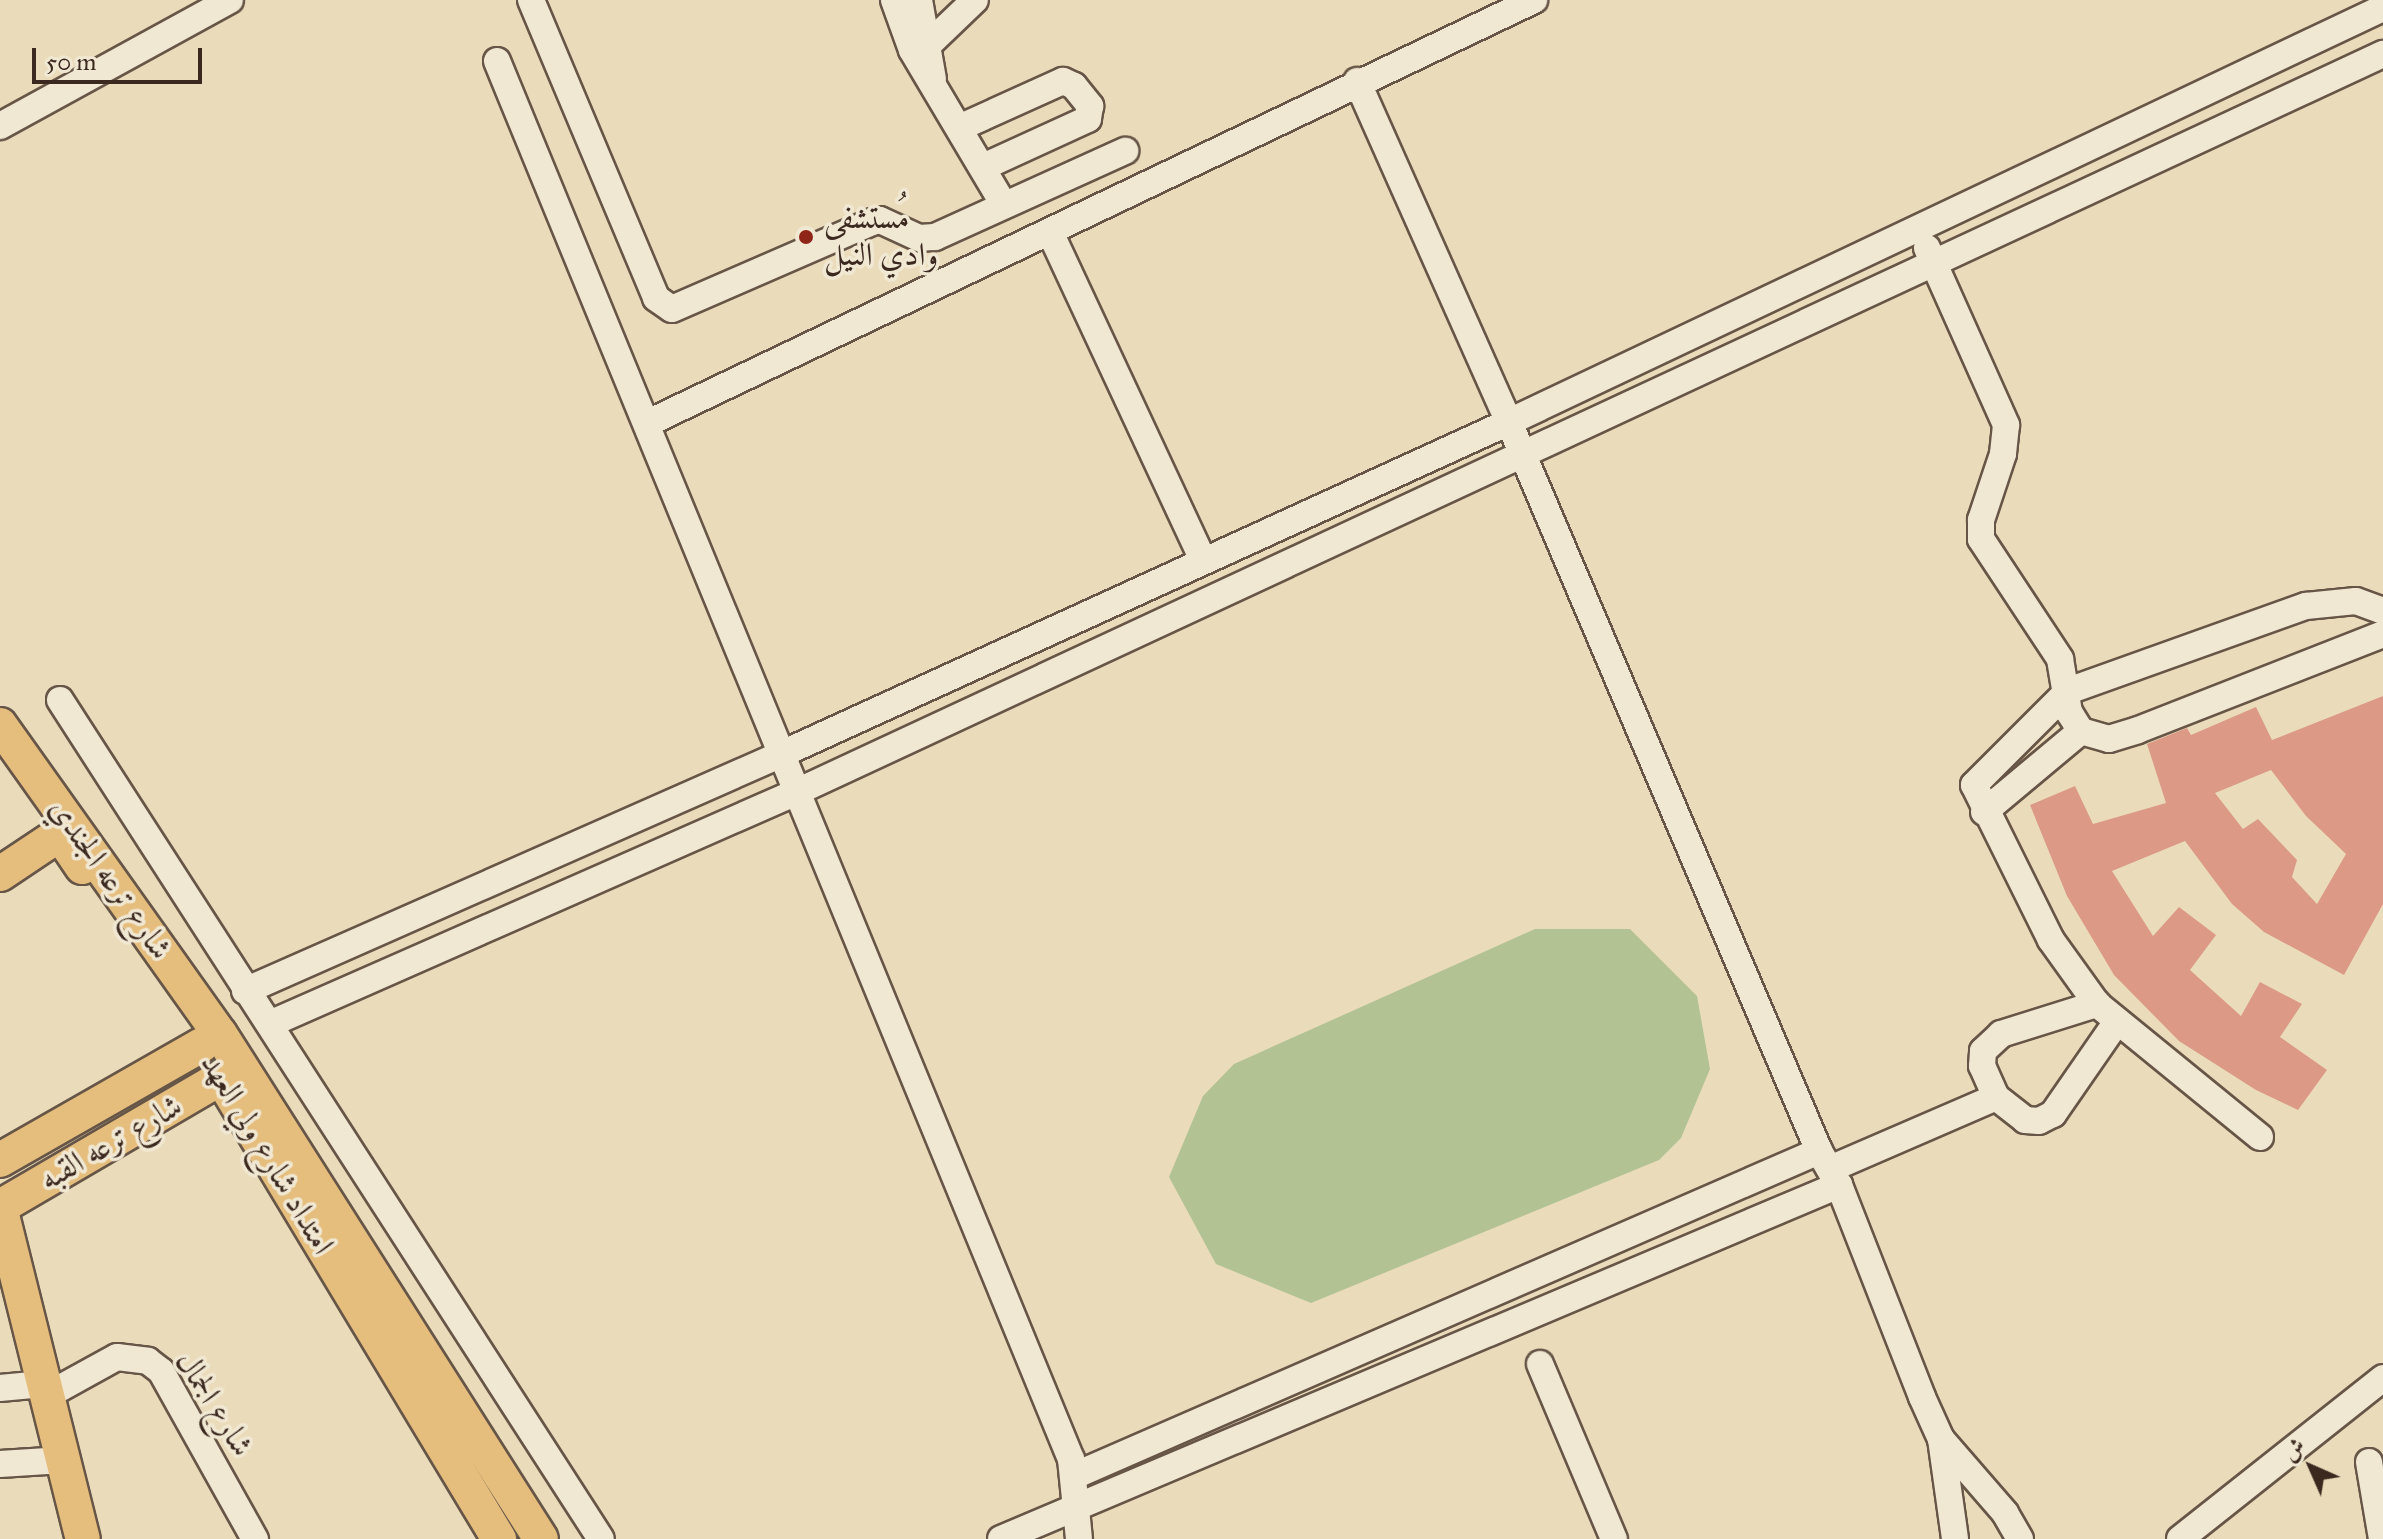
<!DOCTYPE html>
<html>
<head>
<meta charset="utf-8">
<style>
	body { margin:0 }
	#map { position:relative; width:2383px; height:1539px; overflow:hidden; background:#eadcbb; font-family:"IM FELL Great Primer",Amiri,serif }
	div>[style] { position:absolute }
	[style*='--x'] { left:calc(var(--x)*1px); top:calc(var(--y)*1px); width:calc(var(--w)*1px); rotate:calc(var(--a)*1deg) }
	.green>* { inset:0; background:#b2c293 }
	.building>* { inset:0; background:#dc9a86 }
	.roads { filter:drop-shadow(2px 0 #675647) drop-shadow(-2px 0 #675647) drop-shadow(0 2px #675647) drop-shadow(0 -2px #675647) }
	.minor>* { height:26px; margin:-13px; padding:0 13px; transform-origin:13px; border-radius:13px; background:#f1e8d3 }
	.major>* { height:34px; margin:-17px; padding:0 17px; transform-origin:17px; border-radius:17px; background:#e5be7e }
	.dots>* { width:22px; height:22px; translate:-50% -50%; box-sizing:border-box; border:4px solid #f1e8d3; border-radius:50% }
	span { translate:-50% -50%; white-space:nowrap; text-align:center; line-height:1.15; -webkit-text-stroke:7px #f1e8d3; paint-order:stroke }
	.poi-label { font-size:32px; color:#3b2920 }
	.left { translate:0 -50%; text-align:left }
	.street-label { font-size:32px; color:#3b2920 }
	.north { position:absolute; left:2271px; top:1427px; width:80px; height:80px; -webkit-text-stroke:6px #f1e8d3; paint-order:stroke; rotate:315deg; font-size:22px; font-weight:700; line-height:32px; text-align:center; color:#3b2920 }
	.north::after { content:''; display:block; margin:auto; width:28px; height:36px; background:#3b2920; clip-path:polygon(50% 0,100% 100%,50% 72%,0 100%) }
	.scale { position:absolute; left:32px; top:48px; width:170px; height:36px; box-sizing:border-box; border:4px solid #3b2920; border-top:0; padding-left:10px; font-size:24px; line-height:28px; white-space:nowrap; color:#3b2920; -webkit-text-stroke:6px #f1e8d3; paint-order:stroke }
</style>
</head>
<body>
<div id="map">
	<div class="green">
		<div style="clip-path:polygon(1535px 929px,1630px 929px,1697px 996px,1710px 1069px,1681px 1138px,1659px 1160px,1311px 1303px,1216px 1264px,1169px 1177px,1203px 1096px,1234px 1064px)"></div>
	</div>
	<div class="building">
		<div style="clip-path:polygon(evenodd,2383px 696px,2383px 904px,2344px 975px,2264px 932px,2232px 904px,2185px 841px,2112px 871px,2153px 936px,2179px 907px,2216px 935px,2190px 970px,2241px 1016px,2260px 982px,2302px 1004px,2280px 1037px,2327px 1070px,2298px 1110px,2256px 1090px,2179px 1041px,2114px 975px,2067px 896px,2030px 805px,2075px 786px,2093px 824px,2166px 803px,2147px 744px,2187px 728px,2191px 735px,2256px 707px,2272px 740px,2383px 696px,2271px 770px,2306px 816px,2346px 854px,2317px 904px,2292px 877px,2297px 860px,2258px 819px,2243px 829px,2215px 793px,2271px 770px)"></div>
	</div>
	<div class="roads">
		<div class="minor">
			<div style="--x:531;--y:0;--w:323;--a:67.2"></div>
			<div style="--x:656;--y:298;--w:19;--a:35"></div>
			<div style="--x:672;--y:309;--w:218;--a:-23.5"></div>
			<div style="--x:872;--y:222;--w:8;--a:-14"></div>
			<div style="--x:880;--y:220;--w:43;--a:24.8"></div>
			<div style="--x:919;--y:238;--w:16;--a:-4"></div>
			<div style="--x:935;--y:237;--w:209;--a:-24.4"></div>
			<div style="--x:894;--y:0;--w:53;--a:70.2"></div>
			<div style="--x:912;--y:50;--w:180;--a:59.3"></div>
			<div style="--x:919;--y:0;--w:80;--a:80"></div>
			<div style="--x:930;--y:43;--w:62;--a:-43.7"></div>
			<div style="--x:497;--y:61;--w:1511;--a:67.68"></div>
			<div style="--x:1071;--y:1459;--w:80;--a:84.3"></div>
			<div style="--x:1357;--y:81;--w:373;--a:66"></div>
			<div style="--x:1509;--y:422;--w:792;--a:66.96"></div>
			<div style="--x:1819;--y:1151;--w:39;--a:60"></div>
			<div style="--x:1839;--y:1185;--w:228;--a:68.6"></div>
			<div style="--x:1922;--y:1397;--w:46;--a:65.7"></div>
			<div style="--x:1941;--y:1439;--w:98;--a:49.1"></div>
			<div style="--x:2005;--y:1513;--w:30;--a:60"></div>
			<div style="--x:0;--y:126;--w:262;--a:-28.7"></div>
			<div style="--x:961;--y:127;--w:112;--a:-24.3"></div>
			<div style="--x:1063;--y:81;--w:12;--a:24"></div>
			<div style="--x:1074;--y:86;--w:26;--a:51"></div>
			<div style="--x:1090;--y:106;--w:13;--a:99"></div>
			<div style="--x:1088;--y:119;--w:115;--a:155.4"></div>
			<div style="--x:1050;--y:232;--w:362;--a:65"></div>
			<div style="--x:1927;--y:248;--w:194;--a:65.9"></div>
			<div style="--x:2006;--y:425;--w:29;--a:96"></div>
			<div style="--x:2003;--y:454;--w:70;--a:108.4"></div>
			<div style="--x:1981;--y:520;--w:19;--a:90"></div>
			<div style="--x:1981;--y:539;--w:144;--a:56.6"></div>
			<div style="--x:2060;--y:659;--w:54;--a:80.4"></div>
			<div style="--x:2069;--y:712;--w:22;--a:58"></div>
			<div style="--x:2081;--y:731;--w:29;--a:16"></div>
			<div style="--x:2109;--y:739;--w:30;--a:-17"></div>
			<div style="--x:2138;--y:730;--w:263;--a:-21.4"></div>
			<div style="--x:648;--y:423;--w:982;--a:-25.52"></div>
			<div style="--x:60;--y:700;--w:998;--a:57.19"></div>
			<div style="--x:1984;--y:812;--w:126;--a:-39.9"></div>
			<div style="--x:245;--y:991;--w:589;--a:-23.82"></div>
			<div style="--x:784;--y:753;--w:797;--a:-24.54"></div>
			<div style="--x:1509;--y:422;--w:967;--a:-25.35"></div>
			<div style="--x:272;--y:1023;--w:578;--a:-23.77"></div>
			<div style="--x:801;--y:790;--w:1745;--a:-24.95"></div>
			<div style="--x:1996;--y:1097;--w:37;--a:38"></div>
			<div style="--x:2025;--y:1120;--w:14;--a:4"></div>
			<div style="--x:2039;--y:1121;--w:16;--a:-27"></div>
			<div style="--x:2053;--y:1114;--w:111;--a:-55.3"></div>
			<div style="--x:2260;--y:1137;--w:210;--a:-140.8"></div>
			<div style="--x:2097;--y:1004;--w:79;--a:-125.7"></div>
			<div style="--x:2051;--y:940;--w:173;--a:-116.4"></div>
			<div style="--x:1974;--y:785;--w:133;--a:-45"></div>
			<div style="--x:2068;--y:691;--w:253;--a:-19.7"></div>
			<div style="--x:2306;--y:606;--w:50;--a:-5.7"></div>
			<div style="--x:2356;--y:601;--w:29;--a:20"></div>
			<div style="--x:1830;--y:1169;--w:181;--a:-23.4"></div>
			<div style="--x:1996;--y:1097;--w:34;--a:-114"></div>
			<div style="--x:1982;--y:1066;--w:15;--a:-86"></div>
			<div style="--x:1983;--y:1051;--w:25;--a:-43"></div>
			<div style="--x:2001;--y:1034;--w:101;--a:-17.4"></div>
			<div style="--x:1540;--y:1364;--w:190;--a:67.1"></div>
			<div style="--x:0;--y:1388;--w:43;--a:-5.3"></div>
			<div style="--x:46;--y:1396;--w:81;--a:-28.8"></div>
			<div style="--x:117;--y:1357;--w:31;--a:7"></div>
			<div style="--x:148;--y:1361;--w:16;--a:38"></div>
			<div style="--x:161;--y:1371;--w:193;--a:60.8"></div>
			<div style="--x:1941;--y:1439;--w:101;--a:82"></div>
			<div style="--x:2369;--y:1462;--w:78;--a:80.4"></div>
			<div style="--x:0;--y:1464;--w:63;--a:-3.6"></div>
			<div style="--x:1076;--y:1475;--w:811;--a:-23.56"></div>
			<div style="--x:1001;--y:1539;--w:910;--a:-22.9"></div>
			<div style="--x:2180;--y:1539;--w:259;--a:-38.4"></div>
		</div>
		<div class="major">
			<div style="--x:0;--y:725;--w:379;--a:54.6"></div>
			<div style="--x:220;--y:1034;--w:598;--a:57.56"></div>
			<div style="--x:0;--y:874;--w:65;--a:-33.7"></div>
			<div style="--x:54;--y:838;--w:13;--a:23"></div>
			<div style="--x:66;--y:843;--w:29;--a:56"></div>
			<div style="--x:223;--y:1081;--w:535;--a:58.93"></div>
			<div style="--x:0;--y:1160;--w:232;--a:-29.7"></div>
			<div style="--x:0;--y:1207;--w:342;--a:76"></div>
			<div style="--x:0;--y:1207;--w:256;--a:-30.3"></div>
		</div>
	</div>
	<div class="dots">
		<div style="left:806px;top:237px;background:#8f2418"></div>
	</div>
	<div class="poi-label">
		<span class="left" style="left:824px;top:237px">مُستشفى<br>وادي النيل</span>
	</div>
	<div class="street-label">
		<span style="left:110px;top:879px;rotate:55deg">شارع ترعه الجندي</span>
		<span style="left:111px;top:1143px;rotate:-30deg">شارع ترعه القبه</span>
		<span style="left:267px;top:1154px;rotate:59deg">امتداد شارع ولي العهد</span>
		<span style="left:214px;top:1404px;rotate:58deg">شارع الجمال</span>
	</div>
	<div class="north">ش</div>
	<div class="scale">50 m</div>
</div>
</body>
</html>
